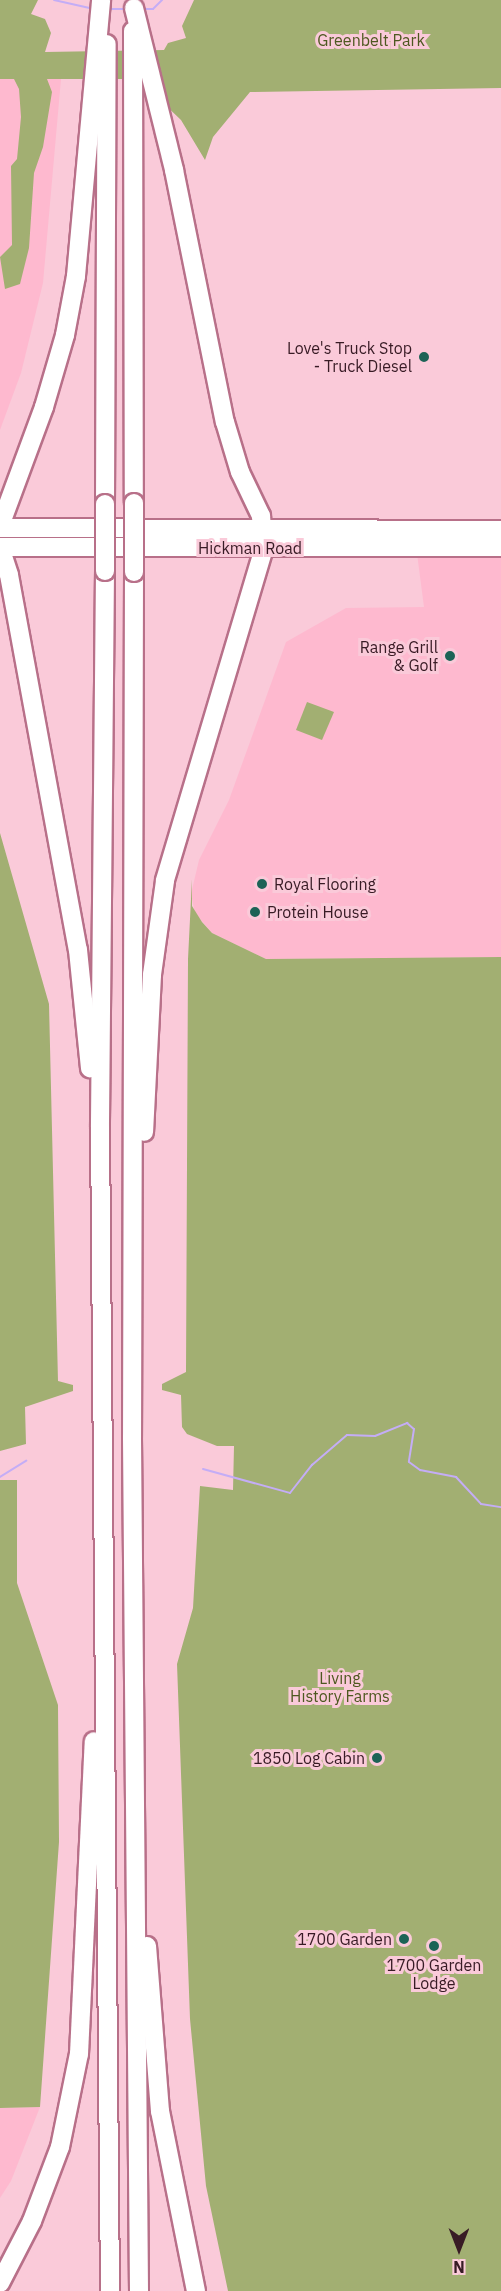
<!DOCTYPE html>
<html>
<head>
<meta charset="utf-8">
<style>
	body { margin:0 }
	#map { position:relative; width:501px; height:2291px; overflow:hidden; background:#facad9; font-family:"IBM Plex Sans",sans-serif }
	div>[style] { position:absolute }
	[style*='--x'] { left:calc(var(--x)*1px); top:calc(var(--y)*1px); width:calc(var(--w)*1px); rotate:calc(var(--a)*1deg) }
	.built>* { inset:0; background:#feb9cf }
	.green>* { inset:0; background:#a2af72 }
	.stream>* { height:2px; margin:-1px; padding:0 1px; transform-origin:1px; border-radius:1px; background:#c4adf6 }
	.roads { filter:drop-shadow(2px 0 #b87089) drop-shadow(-2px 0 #b87089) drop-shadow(0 2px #b87089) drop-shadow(0 -2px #b87089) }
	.highway>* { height:18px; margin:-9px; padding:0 9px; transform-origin:9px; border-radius:9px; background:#fff }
	.bridges { filter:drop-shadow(2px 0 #b87089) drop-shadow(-2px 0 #b87089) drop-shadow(0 2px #b87089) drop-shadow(0 -2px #b87089) }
	.highway-bridge>* { height:18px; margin:-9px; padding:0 9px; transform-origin:9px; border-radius:9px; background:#fff }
	.dots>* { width:16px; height:16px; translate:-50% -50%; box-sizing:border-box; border:3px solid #facad9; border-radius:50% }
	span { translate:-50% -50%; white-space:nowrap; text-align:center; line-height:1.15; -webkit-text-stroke:6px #facad9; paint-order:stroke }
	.park-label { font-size:16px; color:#4e5820 }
	.poi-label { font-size:16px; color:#381b25 }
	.right { translate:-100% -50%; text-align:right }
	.left { translate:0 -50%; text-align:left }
	.street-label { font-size:16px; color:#381b25 }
	.north { position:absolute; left:429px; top:2219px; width:60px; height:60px; -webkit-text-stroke:4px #facad9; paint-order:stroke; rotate:180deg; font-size:16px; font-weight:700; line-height:24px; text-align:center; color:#381b25 }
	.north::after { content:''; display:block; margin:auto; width:21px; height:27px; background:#381b25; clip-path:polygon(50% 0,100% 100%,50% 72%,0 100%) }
</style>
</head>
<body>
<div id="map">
	<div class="built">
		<div style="clip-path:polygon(0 79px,61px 79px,43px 283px,21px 373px,0 430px)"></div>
		<div style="clip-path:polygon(416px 546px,501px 547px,501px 957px,266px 959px,212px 933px,195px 913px,191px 894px,199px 860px,229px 800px,286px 642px,346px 608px,424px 607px)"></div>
		<div style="clip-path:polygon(40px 2107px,11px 2181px,0 2198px,0 2108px)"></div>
	</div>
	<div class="green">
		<div style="clip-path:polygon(0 0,38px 0,31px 14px,45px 19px,51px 33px,45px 52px,164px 50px,168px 43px,186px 38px,182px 26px,194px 0,501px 0,501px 88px,250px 92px,213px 137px,205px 160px,181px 120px,158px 98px,159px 79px,47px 79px,52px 92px,43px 147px,34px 173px,29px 248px,20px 284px,5px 289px,0 257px,12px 245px,11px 166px,17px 159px,21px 117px,19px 89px,14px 79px,0 79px)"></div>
		<div style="clip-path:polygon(307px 702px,334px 712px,322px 740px,296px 730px)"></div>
		<div style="clip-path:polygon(0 833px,49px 1004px,58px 1381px,73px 1385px,73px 1391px,25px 1407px,26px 1444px,0 1451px)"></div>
		<div style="clip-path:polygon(192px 879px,192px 906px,202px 922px,212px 933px,266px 959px,501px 957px,501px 2291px,228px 2291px,206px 2186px,190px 2019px,177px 1664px,193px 1608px,200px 1486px,233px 1490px,234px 1446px,217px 1446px,187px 1434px,182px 1427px,181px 1395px,162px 1390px,162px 1384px,186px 1372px,188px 959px)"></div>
		<div style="clip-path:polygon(0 1480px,17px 1480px,17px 1583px,58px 1705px,59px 1842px,40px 2107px,0 2108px)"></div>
	</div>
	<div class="stream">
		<div style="--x:54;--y:0;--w:41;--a:12.7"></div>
		<div style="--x:108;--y:9;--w:19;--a:0"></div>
		<div style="--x:141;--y:9;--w:12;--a:0"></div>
		<div style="--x:153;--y:9;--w:13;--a:-45"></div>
		<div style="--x:203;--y:1469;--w:90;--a:15.4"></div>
		<div style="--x:290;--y:1493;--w:36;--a:-52"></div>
		<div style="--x:312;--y:1465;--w:46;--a:-40.6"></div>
		<div style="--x:347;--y:1435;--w:28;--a:2"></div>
		<div style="--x:375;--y:1436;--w:35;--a:-22"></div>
		<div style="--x:407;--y:1423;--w:9;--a:41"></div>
		<div style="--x:414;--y:1429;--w:33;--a:99"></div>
		<div style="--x:409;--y:1462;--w:14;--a:36"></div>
		<div style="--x:420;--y:1470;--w:37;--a:11"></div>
		<div style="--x:456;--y:1477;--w:37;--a:47"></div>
		<div style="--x:481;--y:1504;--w:20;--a:9"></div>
		<div style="--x:0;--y:1477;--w:31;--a:-32"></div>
	</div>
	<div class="roads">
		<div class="highway">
			<div style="--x:134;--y:8;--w:167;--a:76.1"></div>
			<div style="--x:174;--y:170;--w:257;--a:78.6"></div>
			<div style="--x:225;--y:422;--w:52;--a:73.3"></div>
			<div style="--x:240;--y:472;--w:49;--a:64.5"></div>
			<div style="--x:261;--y:516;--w:32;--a:85"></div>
			<div style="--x:264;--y:548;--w:347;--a:106.6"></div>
			<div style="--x:165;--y:881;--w:95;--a:97.9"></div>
			<div style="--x:152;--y:975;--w:157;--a:92.9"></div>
			<div style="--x:133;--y:31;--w:472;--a:89.9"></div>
			<div style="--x:105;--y:504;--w:460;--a:-89.8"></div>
			<div style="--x:0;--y:526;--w:127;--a:-69.7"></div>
			<div style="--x:44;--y:407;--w:75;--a:-73.7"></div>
			<div style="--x:65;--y:335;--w:60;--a:-79.4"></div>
			<div style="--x:76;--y:276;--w:277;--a:-84.8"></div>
			<div style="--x:0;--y:528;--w:501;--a:0.23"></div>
			<div style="--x:0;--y:547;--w:29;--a:72"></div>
			<div style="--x:9;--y:575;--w:381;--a:79.6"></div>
			<div style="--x:78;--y:950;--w:119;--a:84.2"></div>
			<div style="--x:0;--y:547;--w:501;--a:0"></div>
			<div style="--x:105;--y:571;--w:556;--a:90.52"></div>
			<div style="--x:100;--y:1127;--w:1164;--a:89.51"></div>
			<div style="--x:134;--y:572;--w:866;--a:90.13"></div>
			<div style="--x:132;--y:1438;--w:853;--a:89.53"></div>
			<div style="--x:147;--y:1946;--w:166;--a:85.5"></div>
			<div style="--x:160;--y:2111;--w:184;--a:78.7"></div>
			<div style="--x:0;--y:2283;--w:70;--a:-62.7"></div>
			<div style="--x:32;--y:2221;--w:79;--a:-69.3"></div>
			<div style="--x:60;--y:2147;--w:95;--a:-78.5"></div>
			<div style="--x:79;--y:2054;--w:313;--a:-87.3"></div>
		</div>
	</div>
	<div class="bridges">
		<div class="highway-bridge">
			<div style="--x:134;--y:503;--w:69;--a:90"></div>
			<div style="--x:105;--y:571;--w:67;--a:-90"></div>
		</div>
	</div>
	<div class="dots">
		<div style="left:424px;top:357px;background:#1c6356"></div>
		<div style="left:450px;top:656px;background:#1c6356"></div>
		<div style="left:262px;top:884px;background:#1c6356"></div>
		<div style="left:255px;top:912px;background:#1c6356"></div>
		<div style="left:377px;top:1758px;background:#1c6356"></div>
		<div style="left:404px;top:1939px;background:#1c6356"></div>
		<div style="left:434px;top:1946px;background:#1c6356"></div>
	</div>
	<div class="park-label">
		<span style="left:371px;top:40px">Greenbelt Park</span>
		<span style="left:340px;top:1687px">Living<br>History Farms</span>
	</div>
	<div class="poi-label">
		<span class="right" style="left:412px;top:357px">Love's Truck Stop<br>- Truck Diesel</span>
		<span class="right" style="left:438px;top:656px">Range Grill<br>&amp; Golf</span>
		<span class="left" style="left:274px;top:884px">Royal Flooring</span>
		<span class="left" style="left:267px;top:912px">Protein House</span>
		<span class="right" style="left:365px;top:1758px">1850 Log Cabin</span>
		<span class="right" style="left:392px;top:1939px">1700 Garden</span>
		<span style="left:434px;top:1974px">1700 Garden<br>Lodge</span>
	</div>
	<div class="street-label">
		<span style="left:250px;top:548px">Hickman Road</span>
	</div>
	<div class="north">N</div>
</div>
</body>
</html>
